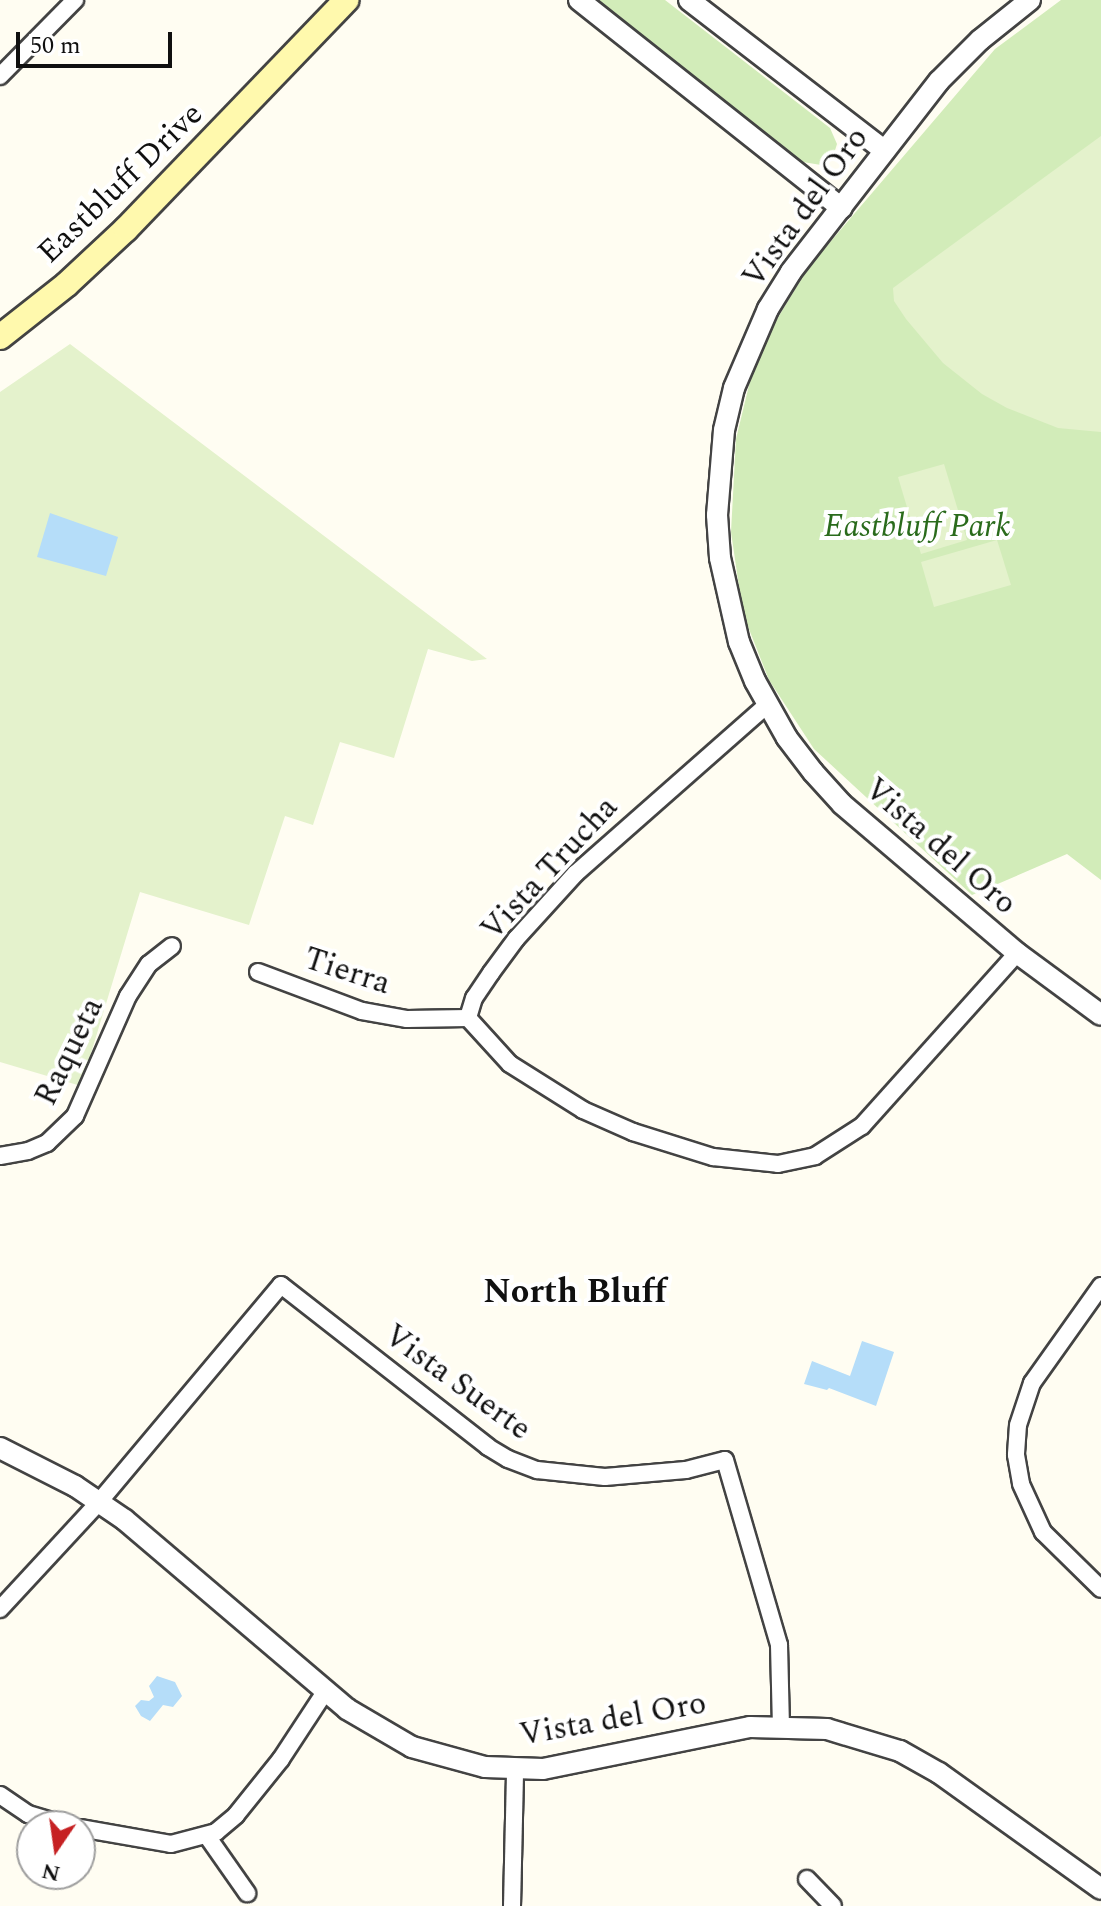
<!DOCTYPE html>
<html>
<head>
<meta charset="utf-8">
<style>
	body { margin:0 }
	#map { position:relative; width:1101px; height:1906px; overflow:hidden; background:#fffdf2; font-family:Spectral,serif }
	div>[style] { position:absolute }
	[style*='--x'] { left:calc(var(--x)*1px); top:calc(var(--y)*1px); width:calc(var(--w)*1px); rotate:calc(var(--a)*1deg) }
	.green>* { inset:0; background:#d2ecb9 }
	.pitch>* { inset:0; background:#e4f2cc }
	.water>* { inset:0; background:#b5ddf9 }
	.roads { filter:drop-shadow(2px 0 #434343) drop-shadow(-2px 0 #434343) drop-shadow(0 2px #434343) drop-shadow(0 -2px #434343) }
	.minor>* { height:16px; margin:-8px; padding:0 8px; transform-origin:8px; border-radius:8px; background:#fff }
	.tertiary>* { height:20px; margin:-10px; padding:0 10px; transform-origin:10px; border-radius:10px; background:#fff }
	.secondary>* { height:24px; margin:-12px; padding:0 12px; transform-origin:12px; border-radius:12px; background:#fff9ad }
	span { translate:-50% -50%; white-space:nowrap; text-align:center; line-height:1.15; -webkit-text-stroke:8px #fff; paint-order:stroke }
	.street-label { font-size:32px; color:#101010 }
	.park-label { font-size:32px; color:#2a6b1c; font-style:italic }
	.neighbourhood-label { font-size:34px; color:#101010; font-weight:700 }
	.north { position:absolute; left:16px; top:1810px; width:80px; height:80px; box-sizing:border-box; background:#fff; border:2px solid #9f9f9f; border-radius:50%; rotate:193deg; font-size:22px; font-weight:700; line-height:32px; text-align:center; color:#101010 }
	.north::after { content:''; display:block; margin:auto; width:28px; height:36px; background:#c62123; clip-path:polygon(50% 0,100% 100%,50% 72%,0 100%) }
	.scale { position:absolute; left:16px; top:32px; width:156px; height:36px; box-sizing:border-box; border:4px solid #101010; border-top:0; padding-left:10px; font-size:24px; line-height:28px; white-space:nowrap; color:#101010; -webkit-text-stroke:6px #fff; paint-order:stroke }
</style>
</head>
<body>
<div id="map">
	<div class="green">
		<div style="clip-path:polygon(595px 0,665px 0,830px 128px,837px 144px,833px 157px,821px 165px,803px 162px)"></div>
		<div style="clip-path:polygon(1061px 0,1101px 0,1101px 880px,1067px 854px,972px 895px,814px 749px,769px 680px,743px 614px,731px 532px,736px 439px,757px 352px,808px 268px,995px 49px)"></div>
	</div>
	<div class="pitch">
		<div style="clip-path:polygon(1101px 136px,1101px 432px,1058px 428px,1007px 408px,982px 394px,943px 363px,906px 319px,894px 301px,893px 288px)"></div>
		<div style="clip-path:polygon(70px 344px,487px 659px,472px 661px,428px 649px,394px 758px,340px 742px,313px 825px,285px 816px,249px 925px,140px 892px,81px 1086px,0 1062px,0 392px)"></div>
		<div style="clip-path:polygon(944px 464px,967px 540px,921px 554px,898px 477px)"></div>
		<div style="clip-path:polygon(997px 540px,1011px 585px,934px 607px,921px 562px)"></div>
	</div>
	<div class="water">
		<div style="clip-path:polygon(50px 513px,118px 537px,106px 576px,37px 557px)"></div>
		<div style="clip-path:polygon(862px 1341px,894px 1352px,876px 1406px,829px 1388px,827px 1390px,804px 1384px,812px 1361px,850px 1376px)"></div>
		<div style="clip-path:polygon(157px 1676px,175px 1682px,182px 1696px,173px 1707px,163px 1705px,150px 1721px,141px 1716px,135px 1706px,141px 1700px,149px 1701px,154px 1697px,149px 1686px)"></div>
	</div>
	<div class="roads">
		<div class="minor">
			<div style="--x:0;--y:76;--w:107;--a:-45.4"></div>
			<div style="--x:768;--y:704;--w:256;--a:138.6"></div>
			<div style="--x:576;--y:873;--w:89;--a:132.3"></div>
			<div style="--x:516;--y:939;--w:42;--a:126.3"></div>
			<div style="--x:491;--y:973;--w:30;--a:124"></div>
			<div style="--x:474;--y:998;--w:21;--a:107"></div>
			<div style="--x:468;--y:1018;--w:62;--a:47.6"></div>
			<div style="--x:510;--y:1064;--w:86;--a:32.2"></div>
			<div style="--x:583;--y:1110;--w:55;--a:23.7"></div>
			<div style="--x:633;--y:1132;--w:84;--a:17.4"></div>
			<div style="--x:713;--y:1157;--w:65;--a:6.1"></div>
			<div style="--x:778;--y:1164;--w:38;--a:-12"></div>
			<div style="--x:815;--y:1156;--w:56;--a:-32.6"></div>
			<div style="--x:862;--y:1126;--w:232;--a:-48.1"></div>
			<div style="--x:258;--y:972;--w:111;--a:20.6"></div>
			<div style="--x:362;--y:1011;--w:46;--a:10.1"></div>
			<div style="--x:407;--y:1019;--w:61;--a:-0.9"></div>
			<div style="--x:0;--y:1156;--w:28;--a:-10"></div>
			<div style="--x:28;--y:1151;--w:21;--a:-23"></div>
			<div style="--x:47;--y:1143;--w:39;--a:-44"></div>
			<div style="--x:75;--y:1116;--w:131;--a:-66.2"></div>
			<div style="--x:128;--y:996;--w:38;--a:-57"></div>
			<div style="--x:149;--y:964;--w:29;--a:-38"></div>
			<div style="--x:1101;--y:1286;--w:119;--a:125.4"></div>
			<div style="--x:1032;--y:1383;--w:44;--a:108.4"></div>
			<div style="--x:1018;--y:1425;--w:30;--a:94"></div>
			<div style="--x:1016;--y:1455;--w:29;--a:80"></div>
			<div style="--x:1021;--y:1484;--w:53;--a:65.4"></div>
			<div style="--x:1043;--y:1532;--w:81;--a:44.5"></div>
			<div style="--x:0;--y:1609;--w:146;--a:-47.2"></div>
			<div style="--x:99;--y:1502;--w:283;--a:-50"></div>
			<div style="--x:281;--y:1285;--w:263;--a:38"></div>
			<div style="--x:488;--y:1447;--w:23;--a:31"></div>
			<div style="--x:508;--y:1459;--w:31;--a:21"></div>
			<div style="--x:537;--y:1470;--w:68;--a:5.9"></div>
			<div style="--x:605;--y:1477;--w:81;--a:-4.9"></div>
			<div style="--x:686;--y:1470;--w:40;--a:-14.4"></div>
			<div style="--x:725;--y:1460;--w:193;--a:73.7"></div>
			<div style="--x:779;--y:1645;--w:81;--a:88.6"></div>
			<div style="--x:0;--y:1795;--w:34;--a:34"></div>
			<div style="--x:28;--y:1814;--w:43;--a:16.3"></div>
			<div style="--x:80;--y:1828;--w:92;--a:10"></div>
			<div style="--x:171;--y:1844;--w:47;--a:-14.9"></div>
			<div style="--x:216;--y:1832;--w:26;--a:-40"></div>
			<div style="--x:236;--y:1815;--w:72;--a:-51.2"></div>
			<div style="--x:281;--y:1759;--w:80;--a:-56.7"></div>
			<div style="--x:207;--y:1836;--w:70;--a:54.9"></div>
			<div style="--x:807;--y:1879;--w:37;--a:46"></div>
			<div style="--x:512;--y:1906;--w:137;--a:-88.7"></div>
		</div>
		<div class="tertiary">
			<div style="--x:579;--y:0;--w:335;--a:38.4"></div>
			<div style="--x:689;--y:0;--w:247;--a:37.6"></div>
			<div style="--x:1030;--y:0;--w:64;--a:141.3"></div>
			<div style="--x:980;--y:40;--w:58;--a:135"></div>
			<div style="--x:939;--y:81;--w:242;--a:127.8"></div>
			<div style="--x:791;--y:272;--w:44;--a:121.9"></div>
			<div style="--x:768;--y:309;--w:86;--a:113.3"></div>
			<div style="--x:734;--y:388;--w:43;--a:103.4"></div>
			<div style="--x:724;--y:430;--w:85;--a:94.7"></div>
			<div style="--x:717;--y:515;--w:43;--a:86"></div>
			<div style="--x:720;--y:558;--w:86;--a:77.3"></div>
			<div style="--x:739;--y:642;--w:42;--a:67.7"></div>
			<div style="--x:755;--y:681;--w:65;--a:60.7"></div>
			<div style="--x:787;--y:738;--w:43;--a:52.6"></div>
			<div style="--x:813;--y:772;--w:43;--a:47.8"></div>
			<div style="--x:842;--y:804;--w:230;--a:40.4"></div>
			<div style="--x:1017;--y:953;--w:104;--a:36.4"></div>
			<div style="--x:0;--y:1448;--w:84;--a:26.9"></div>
			<div style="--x:75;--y:1486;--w:60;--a:34.2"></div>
			<div style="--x:125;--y:1520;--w:292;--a:40.4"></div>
			<div style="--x:347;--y:1709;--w:75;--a:30.3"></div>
			<div style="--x:412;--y:1747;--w:76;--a:15.3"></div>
			<div style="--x:485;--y:1767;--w:58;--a:2"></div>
			<div style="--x:543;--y:1769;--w:211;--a:-11.5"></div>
			<div style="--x:750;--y:1727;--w:77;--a:1.5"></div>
			<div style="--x:827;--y:1729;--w:76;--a:16.8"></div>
			<div style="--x:900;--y:1751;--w:45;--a:29.4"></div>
			<div style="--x:939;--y:1773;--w:199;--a:35.6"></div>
		</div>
		<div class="secondary">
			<div style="--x:0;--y:337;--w:85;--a:-38.3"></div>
			<div style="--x:67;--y:284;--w:81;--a:-43"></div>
			<div style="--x:126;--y:229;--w:318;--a:-46.1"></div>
		</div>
	</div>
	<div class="street-label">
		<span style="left:121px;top:184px;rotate:-44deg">Eastbluff Drive</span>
		<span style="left:806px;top:208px;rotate:-54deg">Vista del Oro</span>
		<span style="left:940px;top:847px;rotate:41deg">Vista del Oro</span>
		<span style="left:550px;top:869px;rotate:-47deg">Vista Trucha</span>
		<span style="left:347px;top:972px;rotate:18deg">Tierra</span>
		<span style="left:70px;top:1052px;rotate:-64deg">Raqueta</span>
		<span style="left:457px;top:1383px;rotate:36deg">Vista Suerte</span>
		<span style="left:613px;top:1720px;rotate:-10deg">Vista del Oro</span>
	</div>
	<div class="park-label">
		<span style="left:917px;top:527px">Eastbluff Park</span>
	</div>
	<div class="neighbourhood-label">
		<span style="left:575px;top:1293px">North Bluff</span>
	</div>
	<div class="north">N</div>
	<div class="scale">50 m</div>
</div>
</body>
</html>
